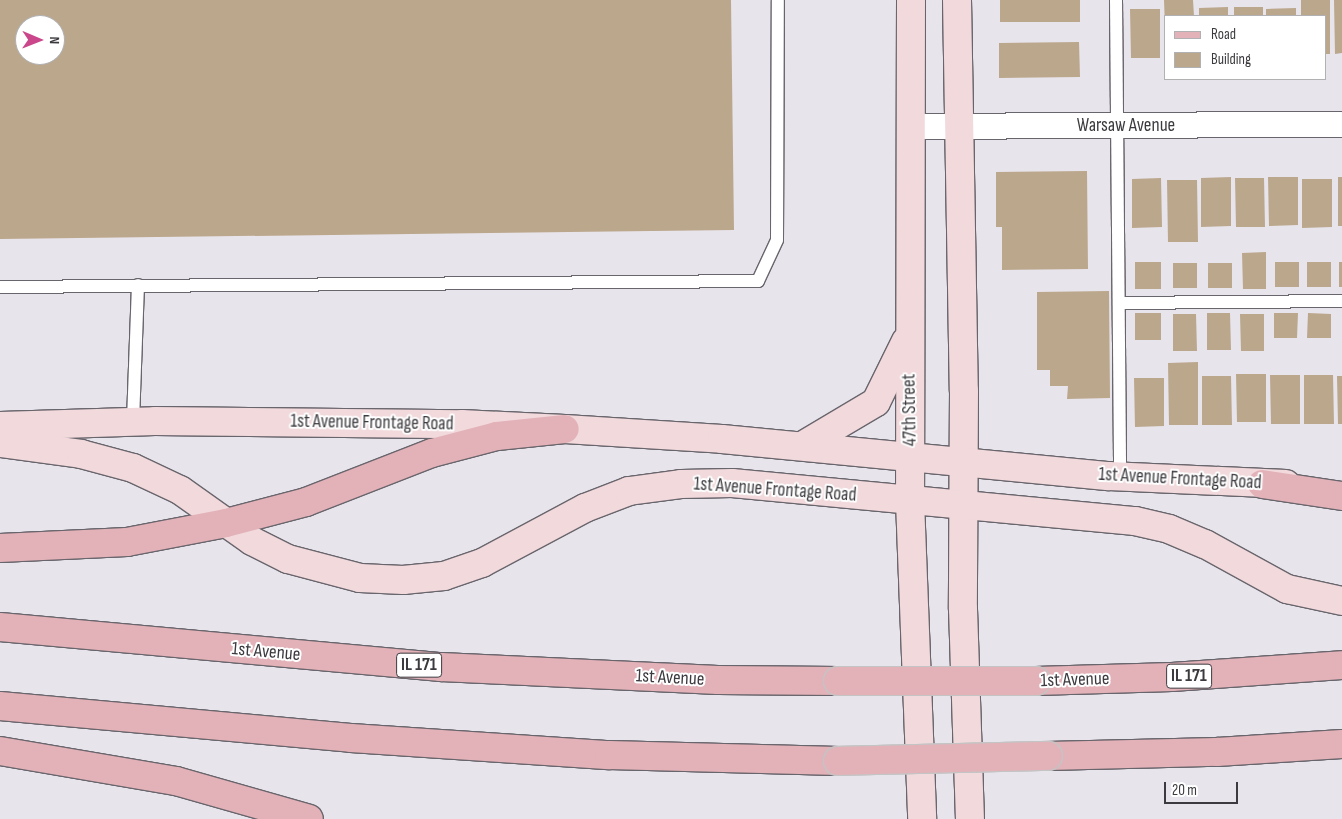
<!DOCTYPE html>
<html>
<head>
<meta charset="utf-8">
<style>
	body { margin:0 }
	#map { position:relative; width:1342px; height:819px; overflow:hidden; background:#e8e4ec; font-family:"Sofia Sans Condensed",sans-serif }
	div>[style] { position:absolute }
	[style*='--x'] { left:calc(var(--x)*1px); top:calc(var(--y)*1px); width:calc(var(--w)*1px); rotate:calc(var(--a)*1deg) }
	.building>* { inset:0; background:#bba78c }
	.roads { filter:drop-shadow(1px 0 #69656c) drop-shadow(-1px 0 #69656c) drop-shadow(0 1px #69656c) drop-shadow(0 -1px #69656c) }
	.lane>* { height:12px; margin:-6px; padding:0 6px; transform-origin:6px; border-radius:6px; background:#fff }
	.street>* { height:25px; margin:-12.5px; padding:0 12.5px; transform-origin:12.5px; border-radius:12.5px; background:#fff }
	.secondary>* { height:28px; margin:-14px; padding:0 14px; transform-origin:14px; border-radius:14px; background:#f1d9dc }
	.primary>* { height:28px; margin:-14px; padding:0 14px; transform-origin:14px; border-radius:14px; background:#e2b2b8 }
	.bridges { filter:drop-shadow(1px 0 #c4c4c5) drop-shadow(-1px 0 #c4c4c5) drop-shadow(0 1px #c4c4c5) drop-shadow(0 -1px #c4c4c5) }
	.primary-bridge>* { height:28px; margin:-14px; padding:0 14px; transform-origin:14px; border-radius:14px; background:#e2b2b8 }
	span { translate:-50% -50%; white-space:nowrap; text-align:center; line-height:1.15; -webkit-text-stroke:4px #fff; paint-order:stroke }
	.shield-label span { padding:1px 4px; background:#fff; border:1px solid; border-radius:4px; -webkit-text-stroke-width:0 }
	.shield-label { font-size:18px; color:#3c3a3e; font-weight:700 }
	.street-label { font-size:19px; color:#3c3a3e }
	.legend { position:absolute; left:1164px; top:15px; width:162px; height:65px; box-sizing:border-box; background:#fff; border:1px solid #b1b0b2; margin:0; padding:6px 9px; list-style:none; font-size:15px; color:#3c3a3e }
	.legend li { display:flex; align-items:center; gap:10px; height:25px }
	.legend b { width:25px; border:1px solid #b1b0b2 }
	.north { position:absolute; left:15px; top:15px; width:50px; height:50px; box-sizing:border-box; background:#fff; border:1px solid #b1b0b2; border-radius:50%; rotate:91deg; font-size:14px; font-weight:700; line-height:20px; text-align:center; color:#3c3a3e }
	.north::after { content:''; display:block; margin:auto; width:18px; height:22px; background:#cb478b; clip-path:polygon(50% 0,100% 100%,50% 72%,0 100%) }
	.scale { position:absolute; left:1164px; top:782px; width:74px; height:22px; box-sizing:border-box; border:2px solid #3c3a3e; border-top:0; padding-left:6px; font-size:15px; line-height:18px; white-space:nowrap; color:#3c3a3e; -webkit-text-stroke:4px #fff; paint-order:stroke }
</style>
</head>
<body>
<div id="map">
	<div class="building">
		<div style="clip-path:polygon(evenodd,0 0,731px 0,734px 230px,0 239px,0 0,25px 25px,55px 25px,55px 55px,25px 55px,25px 25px)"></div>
		<div style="clip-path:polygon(1000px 0,1080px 0,1080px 22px,1000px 22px)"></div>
		<div style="clip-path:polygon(1164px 0,1193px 0,1194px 16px,1166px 16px,1166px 56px)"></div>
		<div style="clip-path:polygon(1301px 0,1330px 0,1330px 54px,1326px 54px,1326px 16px,1301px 16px)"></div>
		<div style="clip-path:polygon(1334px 0,1342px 0,1342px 53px,1335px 54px)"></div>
		<div style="clip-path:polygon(1228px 7px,1228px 16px,1199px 16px,1199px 8px)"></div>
		<div style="clip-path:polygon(1234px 7px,1263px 7px,1263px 16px,1234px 16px)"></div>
		<div style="clip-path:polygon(1296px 8px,1296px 16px,1266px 16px,1266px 9px)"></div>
		<div style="clip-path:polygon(1130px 9px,1160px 9px,1160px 58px,1131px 58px)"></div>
		<div style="clip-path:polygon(1079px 42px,1080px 77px,999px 78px,999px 43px)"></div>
		<div style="clip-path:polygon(1087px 171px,1088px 269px,1002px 270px,1002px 227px,996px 227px,996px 172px)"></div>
		<div style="clip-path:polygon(1231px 177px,1231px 226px,1201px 227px,1201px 178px)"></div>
		<div style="clip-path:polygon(1268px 177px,1298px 177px,1298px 225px,1269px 226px)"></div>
		<div style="clip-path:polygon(1338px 177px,1342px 177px,1342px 226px,1338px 226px)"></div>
		<div style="clip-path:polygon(1161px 178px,1162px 227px,1132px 228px,1132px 179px)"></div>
		<div style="clip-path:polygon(1235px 178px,1264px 178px,1265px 227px,1236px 227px)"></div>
		<div style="clip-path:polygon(1302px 179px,1332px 179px,1332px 227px,1302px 228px)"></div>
		<div style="clip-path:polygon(1167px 180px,1197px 180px,1198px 242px,1168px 242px)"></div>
		<div style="clip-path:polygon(1266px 252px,1266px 289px,1243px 289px,1242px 253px)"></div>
		<div style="clip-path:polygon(1135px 262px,1161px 262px,1161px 289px,1135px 289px)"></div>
		<div style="clip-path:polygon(1275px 262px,1299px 262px,1299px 287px,1275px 287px)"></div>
		<div style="clip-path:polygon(1307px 262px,1331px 262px,1331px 287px,1307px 287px)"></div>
		<div style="clip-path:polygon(1339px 262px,1342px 262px,1342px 287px,1339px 287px)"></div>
		<div style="clip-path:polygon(1173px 263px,1197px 263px,1197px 288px,1173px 288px)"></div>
		<div style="clip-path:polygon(1208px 263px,1232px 263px,1232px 288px,1208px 288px)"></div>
		<div style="clip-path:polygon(1109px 291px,1110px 398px,1067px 399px,1068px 386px,1050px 386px,1050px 370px,1037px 370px,1037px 292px)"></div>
		<div style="clip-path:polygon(1135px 313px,1161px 313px,1161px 340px,1135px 340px)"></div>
		<div style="clip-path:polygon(1207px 313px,1230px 313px,1231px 350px,1207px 350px)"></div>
		<div style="clip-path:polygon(1274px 313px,1298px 313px,1297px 338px,1274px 338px)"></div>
		<div style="clip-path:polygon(1308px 313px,1331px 314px,1331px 338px,1307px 338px)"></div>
		<div style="clip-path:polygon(1173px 314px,1196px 314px,1197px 351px,1173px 351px)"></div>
		<div style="clip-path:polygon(1240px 314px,1264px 314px,1264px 351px,1241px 351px)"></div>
		<div style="clip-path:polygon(1198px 362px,1198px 425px,1169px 425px,1168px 363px)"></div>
		<div style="clip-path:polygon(1236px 374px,1266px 374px,1266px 422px,1237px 422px)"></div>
		<div style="clip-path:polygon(1270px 375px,1300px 375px,1300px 424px,1271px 424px)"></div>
		<div style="clip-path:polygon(1304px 375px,1333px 375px,1334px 424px,1304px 424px)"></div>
		<div style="clip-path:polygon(1202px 376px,1231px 376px,1232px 425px,1202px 425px)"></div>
		<div style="clip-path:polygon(1337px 376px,1342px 376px,1342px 424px,1338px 424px)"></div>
		<div style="clip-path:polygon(1134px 378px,1164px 378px,1164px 426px,1135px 427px)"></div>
	</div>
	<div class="roads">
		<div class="lane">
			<div style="--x:1116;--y:0;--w:476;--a:89.5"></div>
			<div style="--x:0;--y:287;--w:758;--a:-0.45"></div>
			<div style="--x:758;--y:281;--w:45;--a:-65.1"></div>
			<div style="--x:777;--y:240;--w:240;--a:-89.8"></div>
			<div style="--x:1119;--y:303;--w:223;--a:-0.5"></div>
			<div style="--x:133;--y:421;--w:136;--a:-87.9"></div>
		</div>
		<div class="street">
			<div style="--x:911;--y:126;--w:431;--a:-0.3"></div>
		</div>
		<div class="secondary">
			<div style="--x:911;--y:0;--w:501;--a:90.11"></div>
			<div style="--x:910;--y:501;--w:318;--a:87.8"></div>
			<div style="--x:957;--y:0;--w:391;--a:89"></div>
			<div style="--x:964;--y:391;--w:218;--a:90.3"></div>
			<div style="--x:963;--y:609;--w:210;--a:88.1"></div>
			<div style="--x:0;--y:426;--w:155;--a:-1.8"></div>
			<div style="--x:155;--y:421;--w:307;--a:0.6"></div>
			<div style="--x:462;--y:424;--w:103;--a:2.8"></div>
			<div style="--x:565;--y:429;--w:157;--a:3.6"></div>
			<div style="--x:722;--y:439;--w:389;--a:5.5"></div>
			<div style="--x:1109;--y:476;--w:177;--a:2.6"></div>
			<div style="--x:0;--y:443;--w:82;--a:7.7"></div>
			<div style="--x:81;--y:454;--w:54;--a:15.1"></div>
			<div style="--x:133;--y:468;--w:52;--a:25.1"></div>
			<div style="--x:180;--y:490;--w:88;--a:35.3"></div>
			<div style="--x:252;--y:541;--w:40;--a:26.6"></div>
			<div style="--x:288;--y:559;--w:74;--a:14.8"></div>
			<div style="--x:360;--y:578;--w:43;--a:2.7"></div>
			<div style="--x:403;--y:580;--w:41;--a:-5.6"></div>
			<div style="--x:444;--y:576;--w:40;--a:-18.9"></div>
			<div style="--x:482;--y:563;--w:117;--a:-28.1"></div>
			<div style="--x:585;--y:508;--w:47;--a:-21.1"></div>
			<div style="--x:629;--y:491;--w:52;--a:-7.7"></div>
			<div style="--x:681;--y:484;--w:51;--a:-1.1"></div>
			<div style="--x:732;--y:483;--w:405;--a:5.4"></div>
			<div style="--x:1135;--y:521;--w:35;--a:13"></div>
			<div style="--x:1169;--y:529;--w:39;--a:23"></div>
			<div style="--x:1205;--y:544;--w:94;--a:28.8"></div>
			<div style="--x:1287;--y:589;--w:56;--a:12.3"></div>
			<div style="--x:802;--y:446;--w:86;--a:-30.7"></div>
			<div style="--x:876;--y:402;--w:68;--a:-63.8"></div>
		</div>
		<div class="primary">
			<div style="--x:1262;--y:484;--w:81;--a:8.5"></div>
			<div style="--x:0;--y:548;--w:127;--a:-2.7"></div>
			<div style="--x:127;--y:542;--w:101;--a:-10.9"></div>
			<div style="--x:226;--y:523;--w:83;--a:-14.7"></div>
			<div style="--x:306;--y:502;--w:135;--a:-21.3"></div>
			<div style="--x:432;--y:453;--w:67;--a:-14.7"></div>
			<div style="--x:497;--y:436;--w:68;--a:-5.9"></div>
			<div style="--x:0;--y:627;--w:443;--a:5.2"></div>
			<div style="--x:441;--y:667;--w:277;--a:2.7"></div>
			<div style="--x:718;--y:680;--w:120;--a:0.5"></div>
			<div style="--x:1036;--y:681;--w:136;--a:-1.7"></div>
			<div style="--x:1172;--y:677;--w:170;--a:-4"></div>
			<div style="--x:0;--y:706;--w:352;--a:5.2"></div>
			<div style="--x:351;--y:738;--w:259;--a:3.8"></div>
			<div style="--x:609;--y:755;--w:229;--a:1.5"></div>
			<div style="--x:0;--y:751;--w:179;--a:9.7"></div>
			<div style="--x:176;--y:781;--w:138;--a:15.9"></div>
			<div style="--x:1048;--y:756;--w:169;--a:-1.4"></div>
			<div style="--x:1217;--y:752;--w:125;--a:-3.7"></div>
		</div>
	</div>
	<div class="bridges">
		<div class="primary-bridge">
			<div style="--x:838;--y:681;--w:198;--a:0"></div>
			<div style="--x:838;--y:761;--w:210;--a:-1.4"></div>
		</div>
	</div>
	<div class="shield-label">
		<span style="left:419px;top:665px">IL 171</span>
		<span style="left:1189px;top:676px">IL 171</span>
	</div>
	<div class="street-label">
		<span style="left:1126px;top:126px">Warsaw Avenue</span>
		<span style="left:910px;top:410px;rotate:-91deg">47th Street</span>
		<span style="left:372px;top:423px;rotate:1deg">1st Avenue Frontage Road</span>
		<span style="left:1180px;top:479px;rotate:3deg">1st Avenue Frontage Road</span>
		<span style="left:775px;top:490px;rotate:4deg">1st Avenue Frontage Road</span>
		<span style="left:266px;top:652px;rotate:5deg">1st Avenue</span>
		<span style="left:670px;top:678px;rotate:3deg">1st Avenue</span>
		<span style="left:1075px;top:680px;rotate:-2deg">1st Avenue</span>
	</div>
	<ul class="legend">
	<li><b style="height:6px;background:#e2b2b8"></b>Road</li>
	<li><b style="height:14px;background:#bba78c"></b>Building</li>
	</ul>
	<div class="north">N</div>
	<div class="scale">20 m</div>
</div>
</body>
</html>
